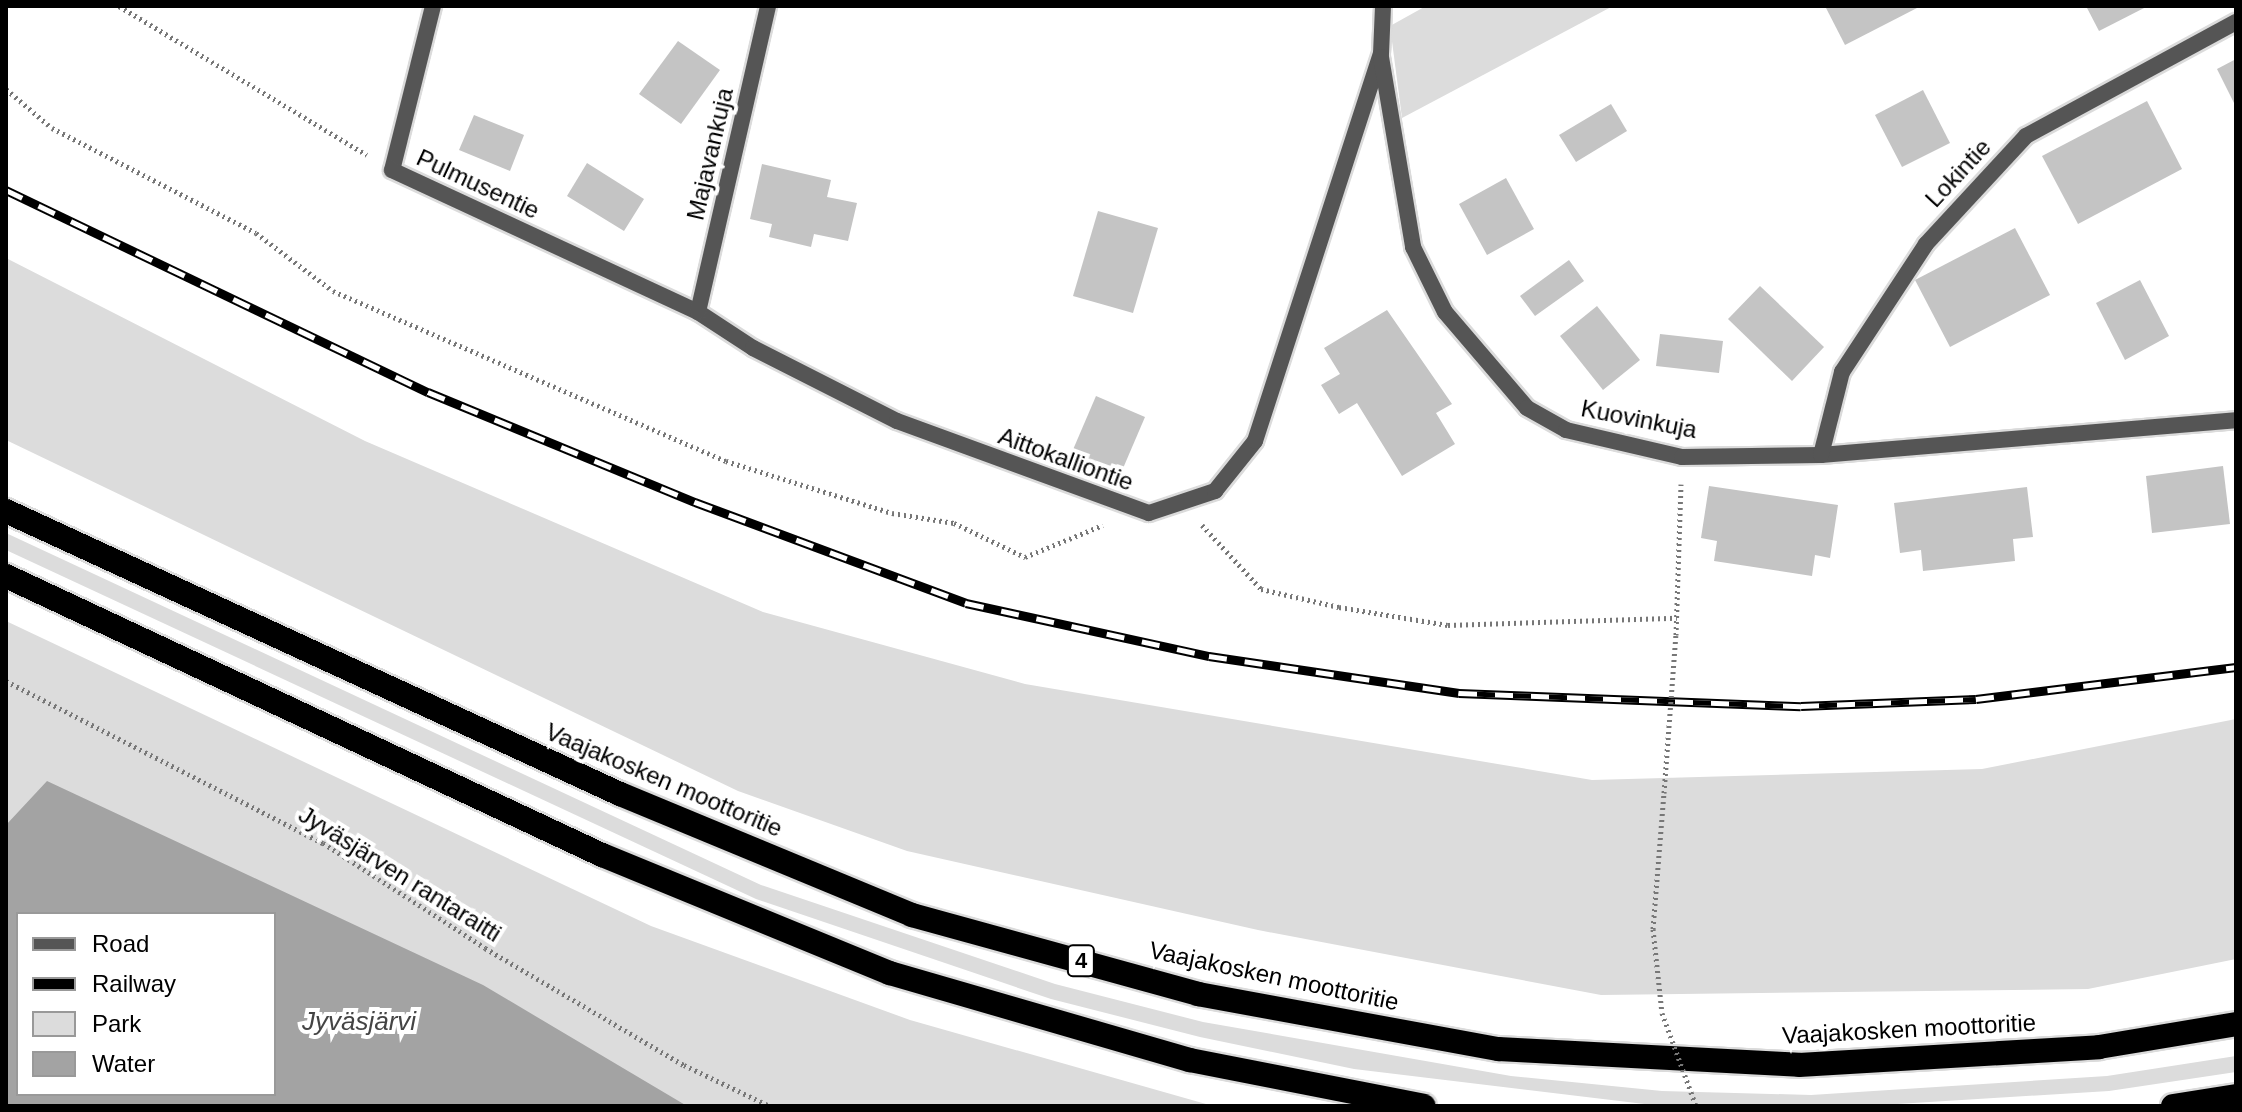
<!DOCTYPE html>
<html>
<head>
<meta charset="utf-8">
<style>
	body { margin:0 }
	#map { position:relative; width:2242px; height:1112px; overflow:hidden; background:#fff; font-family:Helvetica,sans-serif }
	div>[style] { position:absolute }
	[style*='--x'] { left:calc(var(--x)*1px); top:calc(var(--y)*1px); width:calc(var(--w)*1px); rotate:calc(var(--a)*1deg) }
	.green>* { inset:0; background:#dcdcdc }
	.water>* { inset:0; background:#a3a3a3 }
	.building>* { inset:0; background:#c4c4c4 }
	.path>* { height:5px; margin-top:-2.5px; transform-origin:0; background:repeating-linear-gradient(90deg,#777 0 2px,transparent 0 6px) }
	.roads { filter:drop-shadow(2px 0 #dbdbdb) drop-shadow(-2px 0 #dbdbdb) drop-shadow(0 2px #dbdbdb) drop-shadow(0 -2px #dbdbdb) }
	.minor>* { height:16px; margin:-8px; padding:0 8px; transform-origin:8px; border-radius:8px; background:#555 }
	.motorway>* { height:24px; margin:-12px; padding:0 12px; transform-origin:12px; border-radius:12px; background:#000 }
	.rail>* { height:9px; margin-top:-4.5px; transform-origin:0; background:repeating-linear-gradient(90deg,#fff 0 18px,#000 0 36px); box-sizing:border-box; border-block:2px solid #000 }
	.path-bridge>* { height:5px; margin-top:-2.5px; transform-origin:0; background:repeating-linear-gradient(90deg,#777 0 2px,transparent 0 6px) }
	span { translate:-50% -50%; white-space:nowrap; text-align:center; line-height:1.15; -webkit-text-stroke:8px #fff; paint-order:stroke }
	.shield-label span { padding:2px 6px; background:#fff; border:2px solid; border-radius:6px; -webkit-text-stroke-width:0 }
	.shield-label { font-size:22px; color:#000; font-weight:700 }
	.street-label { font-size:24px; color:#000 }
	.water-label { font-size:26px; color:#444; font-style:italic }
	.frame { position:absolute; inset:0; border:8px solid #000; pointer-events:none }
	.legend { position:absolute; left:16px; top:912px; width:260px; height:184px; box-sizing:border-box; background:#fff; border:2px solid #999; margin:0; padding:10px 14px; list-style:none; font-size:24px; color:#000 }
	.legend li { display:flex; align-items:center; gap:16px; height:40px }
	.legend b { width:40px; border:2px solid #999 }
</style>
</head>
<body>
<div id="map">
	<div class="green">
		<div style="clip-path:polygon(1426px 6px,1613px 6px,1402px 118px,1390px 26px)"></div>
		<div style="clip-path:polygon(6px 258px,365px 441px,763px 612px,1025px 684px,1592px 780px,1982px 769px,2236px 719px,2236px 959px,2088px 989px,1601px 995px,1258px 930px,907px 851px,738px 791px,6px 440px)"></div>
		<div style="clip-path:polygon(6px 533px,761px 885px,1055px 984px,1203px 1022px,1511px 1076px,1662px 1091px,1811px 1095px,2107px 1076px,2236px 1056px,2236px 1072px,2109px 1091px,1865px 1106px,1661px 1106px,1354px 1069px,1200px 1037px,1051px 999px,756px 899px,6px 550px)"></div>
		<div style="clip-path:polygon(6px 621px,651px 926px,910px 1020px,1213px 1106px,249px 1106px,274px 1094px,274px 914px,18px 914px,6px 1049px)"></div>
	</div>
	<div class="water">
		<div style="clip-path:polygon(evenodd,47px 781px,483px 985px,687px 1106px,6px 1106px,6px 825px,47px 781px,18px 914px,274px 914px,274px 1094px,18px 1094px,18px 914px)"></div>
	</div>
	<div class="building">
		<div style="clip-path:polygon(1825px 6px,1915px 6px,1917px 8px,1845px 45px)"></div>
		<div style="clip-path:polygon(2086px 6px,2148px 6px,2099px 31px)"></div>
		<div style="clip-path:polygon(678px 41px,720px 70px,681px 124px,639px 94px)"></div>
		<div style="clip-path:polygon(2236px 59px,2236px 107px,2217px 69px)"></div>
		<div style="clip-path:polygon(1923px 90px,1950px 143px,1902px 167px,1875px 115px)"></div>
		<div style="clip-path:polygon(2147px 101px,2182px 169px,2078px 224px,2042px 156px)"></div>
		<div style="clip-path:polygon(1611px 104px,1627px 131px,1576px 162px,1559px 135px)"></div>
		<div style="clip-path:polygon(474px 115px,524px 135px,510px 171px,459px 150px)"></div>
		<div style="clip-path:polygon(587px 163px,644px 199px,624px 231px,567px 196px)"></div>
		<div style="clip-path:polygon(762px 164px,831px 180px,827px 197px,857px 203px,848px 241px,814px 234px,811px 247px,769px 237px,772px 224px,750px 219px)"></div>
		<div style="clip-path:polygon(1506px 178px,1534px 229px,1487px 255px,1459px 204px)"></div>
		<div style="clip-path:polygon(1098px 211px,1158px 228px,1133px 313px,1073px 296px)"></div>
		<div style="clip-path:polygon(2015px 228px,2050px 295px,1950px 347px,1915px 280px)"></div>
		<div style="clip-path:polygon(1569px 260px,1584px 281px,1535px 316px,1520px 296px)"></div>
		<div style="clip-path:polygon(2140px 280px,2169px 336px,2125px 360px,2096px 303px)"></div>
		<div style="clip-path:polygon(1760px 286px,1824px 347px,1792px 381px,1728px 319px)"></div>
		<div style="clip-path:polygon(1597px 306px,1640px 360px,1603px 390px,1560px 336px)"></div>
		<div style="clip-path:polygon(1387px 310px,1452px 404px,1436px 413px,1455px 444px,1402px 476px,1357px 403px,1339px 414px,1321px 385px,1340px 374px,1324px 348px)"></div>
		<div style="clip-path:polygon(1660px 334px,1723px 341px,1719px 373px,1656px 366px)"></div>
		<div style="clip-path:polygon(1096px 396px,1145px 417px,1121px 473px,1072px 452px)"></div>
		<div style="clip-path:polygon(2223px 466px,2230px 524px,2152px 533px,2146px 476px)"></div>
		<div style="clip-path:polygon(1709px 486px,1838px 505px,1830px 558px,1815px 555px,1812px 576px,1714px 561px,1717px 541px,1701px 538px)"></div>
		<div style="clip-path:polygon(2027px 487px,2033px 537px,2013px 539px,2015px 561px,1923px 571px,1921px 550px,1900px 553px,1894px 503px)"></div>
	</div>
	<div class="path">
		<div style="--x:119;--y:6;--w:289;--a:31"></div>
		<div style="--x:6;--y:89;--w:60;--a:40.3"></div>
		<div style="--x:52;--y:128;--w:229;--a:27.2"></div>
		<div style="--x:256;--y:233;--w:96;--a:37"></div>
		<div style="--x:333;--y:291;--w:428;--a:23.4"></div>
		<div style="--x:726;--y:461;--w:174;--a:17.4"></div>
		<div style="--x:892;--y:513;--w:63;--a:9.2"></div>
		<div style="--x:954;--y:523;--w:79;--a:25.6"></div>
		<div style="--x:1025;--y:557;--w:84;--a:-22.3"></div>
		<div style="--x:1202;--y:525;--w:87;--a:47.3"></div>
		<div style="--x:1261;--y:589;--w:80;--a:13"></div>
		<div style="--x:1339;--y:607;--w:110;--a:9.4"></div>
		<div style="--x:1448;--y:625;--w:229;--a:-1.8"></div>
		<div style="--x:1676;--y:635;--w:151;--a:-88.1"></div>
		<div style="--x:6;--y:681;--w:356;--a:27.1"></div>
		<div style="--x:323;--y:843;--w:193;--a:32.9"></div>
		<div style="--x:485;--y:948;--w:231;--a:30.5"></div>
		<div style="--x:684;--y:1065;--w:95;--a:25.5"></div>
		<div style="--x:1653;--y:929;--w:136;--a:-85.4"></div>
	</div>
	<div class="roads">
		<div class="minor">
			<div style="--x:433;--y:6;--w:169;--a:104"></div>
			<div style="--x:392;--y:170;--w:337;--a:24.9"></div>
			<div style="--x:698;--y:312;--w:66;--a:33.2"></div>
			<div style="--x:753;--y:348;--w:161;--a:26.9"></div>
			<div style="--x:897;--y:421;--w:268;--a:20.1"></div>
			<div style="--x:1149;--y:513;--w:70;--a:-18.4"></div>
			<div style="--x:1215;--y:491;--w:64;--a:-51.3"></div>
			<div style="--x:1255;--y:441;--w:407;--a:-72"></div>
			<div style="--x:1381;--y:54;--w:48;--a:-87.6"></div>
			<div style="--x:1381;--y:57;--w:193;--a:80.4"></div>
			<div style="--x:1413;--y:247;--w:72;--a:63.8"></div>
			<div style="--x:1445;--y:312;--w:126;--a:49.5"></div>
			<div style="--x:1527;--y:408;--w:45;--a:29.4"></div>
			<div style="--x:1566;--y:430;--w:119;--a:13.1"></div>
			<div style="--x:1682;--y:457;--w:139;--a:-0.8"></div>
			<div style="--x:1821;--y:455;--w:416;--a:-4.8"></div>
			<div style="--x:698;--y:312;--w:314;--a:-77.1"></div>
			<div style="--x:1821;--y:455;--w:86;--a:-75.8"></div>
			<div style="--x:1842;--y:372;--w:153;--a:-56.7"></div>
			<div style="--x:1926;--y:244;--w:147;--a:-47.2"></div>
			<div style="--x:2026;--y:136;--w:239;--a:-28.5"></div>
		</div>
		<div class="motorway">
			<div style="--x:6;--y:511;--w:676;--a:24.75"></div>
			<div style="--x:620;--y:794;--w:316;--a:22.5"></div>
			<div style="--x:912;--y:915;--w:297;--a:15.4"></div>
			<div style="--x:1198;--y:994;--w:305;--a:10.4"></div>
			<div style="--x:1498;--y:1049;--w:301;--a:3"></div>
			<div style="--x:1799;--y:1065;--w:301;--a:-3.4"></div>
			<div style="--x:2099;--y:1047;--w:139;--a:-9.5"></div>
			<div style="--x:6;--y:576;--w:658;--a:25.09"></div>
			<div style="--x:602;--y:855;--w:311;--a:22.3"></div>
			<div style="--x:890;--y:973;--w:312;--a:16.2"></div>
			<div style="--x:1190;--y:1060;--w:238;--a:11.1"></div>
			<div style="--x:2173;--y:1106;--w:64;--a:-9"></div>
		</div>
	</div>
	<div class="rail">
		<div style="--x:6;--y:190;--w:468;--a:25.6"></div>
		<div style="--x:428;--y:392;--w:289;--a:22.4"></div>
		<div style="--x:695;--y:502;--w:289;--a:20.4"></div>
		<div style="--x:966;--y:603;--w:249;--a:12.3"></div>
		<div style="--x:1209;--y:656;--w:253;--a:8.4"></div>
		<div style="--x:1459;--y:693;--w:342;--a:2.2"></div>
		<div style="--x:1801;--y:706;--w:175;--a:-2.3"></div>
		<div style="--x:1976;--y:699;--w:262;--a:-7"></div>
	</div>
	<div class="path-bridge">
		<div style="--x:1664;--y:793;--w:158;--a:-85.7"></div>
		<div style="--x:1653;--y:929;--w:84;--a:83.9"></div>
		<div style="--x:1662;--y:1013;--w:99;--a:69.9"></div>
	</div>
	<div class="shield-label">
		<span style="left:1081px;top:961px">4</span>
	</div>
	<div class="street-label">
		<span style="left:710px;top:154px;rotate:-77deg">Majavankuja</span>
		<span style="left:1958px;top:173px;rotate:-47deg">Lokintie</span>
		<span style="left:478px;top:184px;rotate:25deg">Pulmusentie</span>
		<span style="left:1639px;top:419px;rotate:11deg">Kuovinkuja</span>
		<span style="left:1066px;top:459px;rotate:20deg">Aittokalliontie</span>
		<span style="left:664px;top:780px;rotate:23deg">Vaajakosken moottoritie</span>
		<span style="left:400px;top:874px;rotate:32deg">Jyväsjärven rantaraitti</span>
		<span style="left:1274px;top:976px;rotate:12deg">Vaajakosken moottoritie</span>
		<span style="left:1909px;top:1029px;rotate:-3deg">Vaajakosken moottoritie</span>
	</div>
	<div class="water-label">
		<span style="left:359px;top:1022px">Jyväsjärvi</span>
	</div>
	<div class="frame"></div>
	<ul class="legend">
	<li><b style="height:10px;background:#555"></b>Road</li>
	<li><b style="height:10px;background:#000"></b>Railway</li>
	<li><b style="height:22px;background:#dcdcdc"></b>Park</li>
	<li><b style="height:22px;background:#a3a3a3"></b>Water</li>
	</ul>
</div>
</body>
</html>
